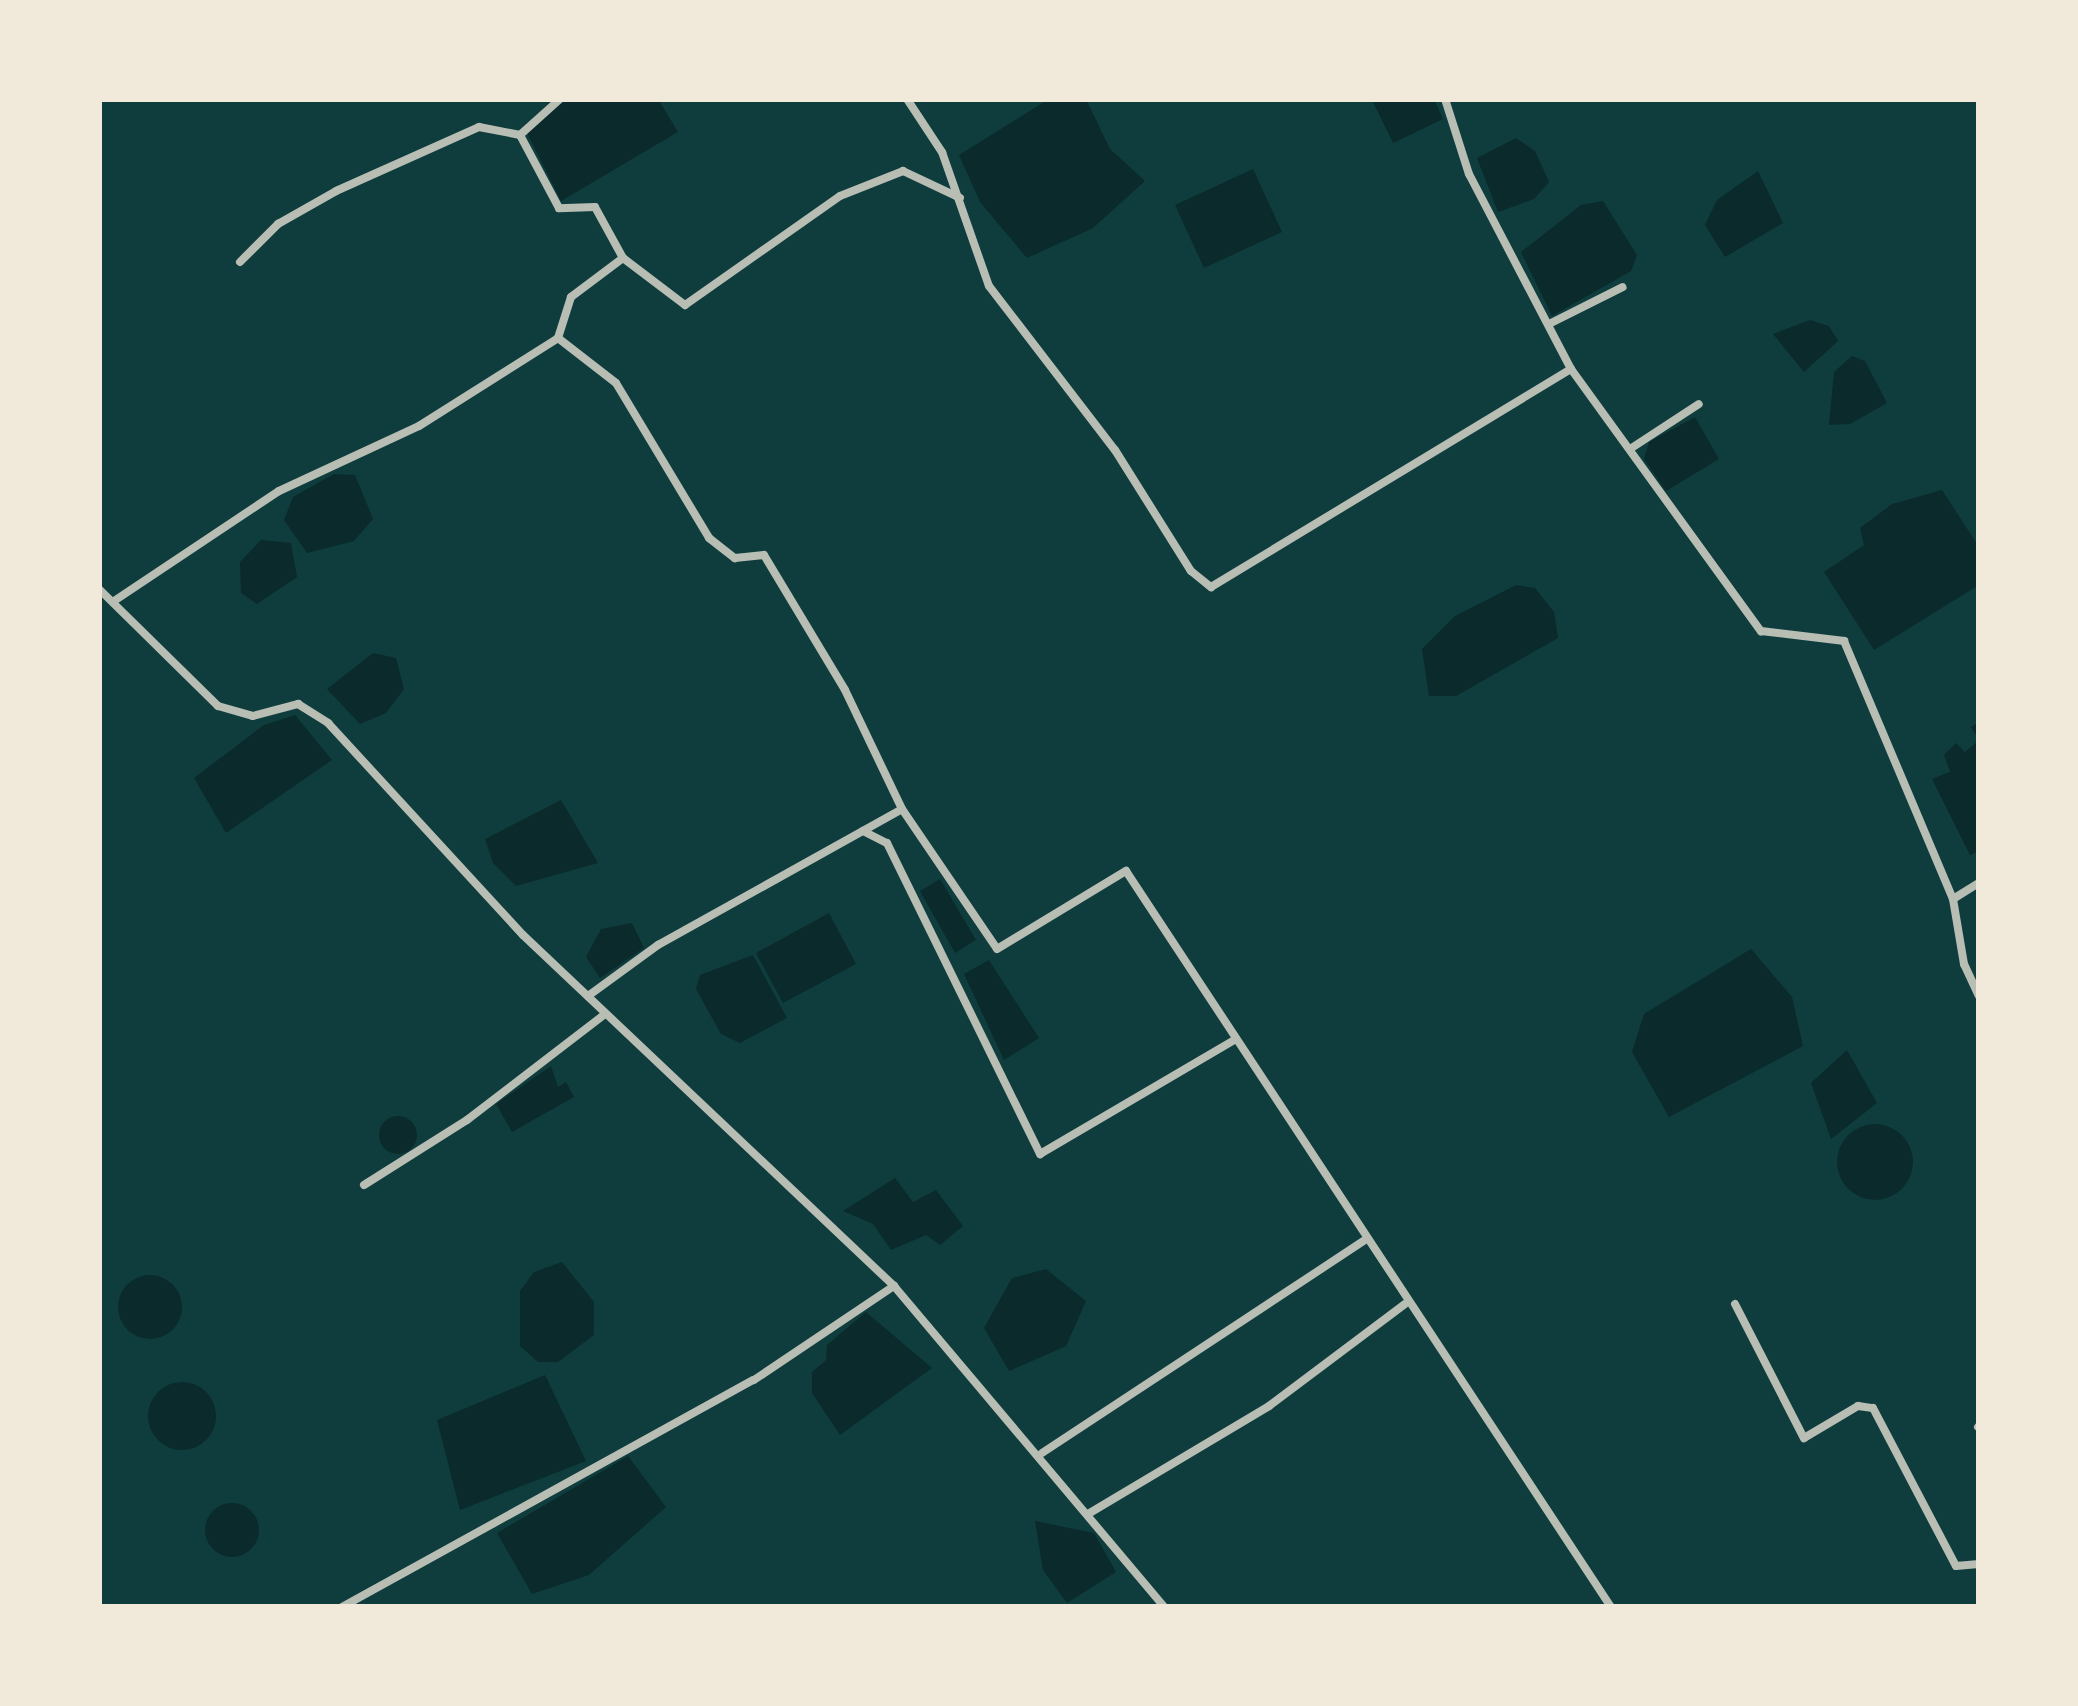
<!DOCTYPE html>
<html>
<head>
<meta charset="utf-8">
<style>
	body { margin:0 }
	#map { position:relative; width:2078px; height:1706px; overflow:hidden; background:#0f3d3e; font-family:Poppins,sans-serif }
	div>[style] { position:absolute }
	[style*='--x'] { left:calc(var(--x)*1px); top:calc(var(--y)*1px); width:calc(var(--w)*1px); rotate:calc(var(--a)*1deg) }
	.water>* { inset:0; background:#0a2a2b }
	.round { border-radius:50% }
	.minor>* { height:8px; margin:-4px; padding:0 4px; transform-origin:4px; border-radius:4px; background:#b8beb3 }
	span { translate:-50% -50%; white-space:nowrap; text-align:center; line-height:1.15; -webkit-text-stroke:9px #f1e9da; paint-order:stroke }
	.frame { position:absolute; inset:0; border:102px solid #f1e9da; pointer-events:none }
</style>
</head>
<body>
<div id="map">
	<div class="water">
		<div style="clip-path:polygon(567px 99px,658px 99px,678px 132px,561px 201px,527px 133px)"></div>
		<div style="clip-path:polygon(1049px 99px,1086px 99px,1110px 149px,1145px 181px,1093px 228px,1027px 258px,980px 202px,959px 155px)"></div>
		<div style="clip-path:polygon(1434px 99px,1443px 119px,1393px 143px,1373px 102px)"></div>
		<div style="clip-path:polygon(1516px 138px,1535px 151px,1549px 182px,1534px 199px,1498px 212px,1477px 158px)"></div>
		<div style="clip-path:polygon(1253px 169px,1282px 232px,1204px 268px,1175px 205px)"></div>
		<div style="clip-path:polygon(1758px 171px,1783px 223px,1725px 257px,1705px 225px,1717px 200px)"></div>
		<div style="clip-path:polygon(1603px 201px,1637px 255px,1631px 271px,1552px 316px,1521px 252px,1581px 205px)"></div>
		<div style="clip-path:polygon(1810px 320px,1829px 326px,1838px 341px,1804px 372px,1773px 334px)"></div>
		<div style="clip-path:polygon(1852px 356px,1865px 361px,1887px 403px,1850px 424px,1829px 425px,1834px 372px)"></div>
		<div style="clip-path:polygon(1695px 417px,1719px 459px,1666px 491px,1644px 459px,1649px 442px)"></div>
		<div style="clip-path:polygon(334px 474px,355px 475px,373px 519px,354px 541px,307px 553px,284px 520px,293px 497px)"></div>
		<div style="clip-path:polygon(1942px 490px,1979px 547px,1979px 585px,1874px 650px,1824px 572px,1864px 545px,1860px 528px,1892px 504px)"></div>
		<div style="clip-path:polygon(261px 540px,291px 543px,297px 577px,257px 604px,241px 593px,240px 562px)"></div>
		<div style="clip-path:polygon(1516px 585px,1535px 588px,1554px 612px,1558px 638px,1456px 696px,1429px 696px,1422px 649px,1455px 616px)"></div>
		<div style="clip-path:polygon(373px 653px,396px 658px,404px 689px,386px 713px,360px 724px,327px 689px)"></div>
		<div style="clip-path:polygon(295px 715px,332px 760px,226px 833px,194px 778px,264px 725px)"></div>
		<div style="clip-path:polygon(1979px 722px,1979px 851px,1970px 855px,1932px 779px,1950px 772px,1944px 755px,1956px 743px,1965px 752px,1979px 740px,1971px 727px)"></div>
		<div style="clip-path:polygon(561px 800px,598px 863px,516px 886px,493px 863px,485px 839px)"></div>
		<div style="clip-path:polygon(940px 879px,976px 940px,955px 953px,920px 891px)"></div>
		<div style="clip-path:polygon(829px 913px,856px 964px,783px 1003px,756px 953px)"></div>
		<div style="clip-path:polygon(632px 923px,644px 948px,600px 978px,586px 957px,601px 929px)"></div>
		<div style="clip-path:polygon(1751px 949px,1792px 997px,1803px 1046px,1669px 1117px,1632px 1052px,1644px 1014px)"></div>
		<div style="clip-path:polygon(753px 955px,787px 1018px,740px 1043px,721px 1034px,696px 989px,700px 975px)"></div>
		<div style="clip-path:polygon(989px 960px,1039px 1038px,1004px 1060px,964px 974px)"></div>
		<div style="clip-path:polygon(1847px 1050px,1877px 1103px,1831px 1139px,1811px 1083px)"></div>
		<div style="clip-path:polygon(551px 1066px,558px 1087px,566px 1082px,574px 1097px,512px 1132px,496px 1104px)"></div>
		<div class="round" style="left:379px;top:1116px;width:38px;height:38px"></div>
		<div class="round" style="left:1837px;top:1124px;width:76px;height:76px"></div>
		<div style="clip-path:polygon(895px 1178px,913px 1202px,936px 1190px,963px 1226px,940px 1245px,926px 1235px,891px 1250px,873px 1224px,843px 1211px)"></div>
		<div style="clip-path:polygon(562px 1262px,594px 1302px,594px 1335px,558px 1362px,538px 1362px,520px 1346px,520px 1291px,534px 1272px)"></div>
		<div style="clip-path:polygon(1046px 1269px,1086px 1301px,1066px 1346px,1009px 1371px,984px 1328px,1012px 1278px)"></div>
		<div class="round" style="left:118px;top:1275px;width:64px;height:64px"></div>
		<div style="clip-path:polygon(866px 1312px,932px 1368px,840px 1435px,812px 1393px,812px 1372px,826px 1360px,827px 1345px)"></div>
		<div style="clip-path:polygon(545px 1375px,586px 1461px,460px 1510px,437px 1420px)"></div>
		<div class="round" style="left:148px;top:1382px;width:68px;height:68px"></div>
		<div style="clip-path:polygon(628px 1456px,666px 1507px,589px 1575px,532px 1594px,497px 1533px)"></div>
		<div class="round" style="left:205px;top:1503px;width:54px;height:54px"></div>
		<div style="clip-path:polygon(1035px 1521px,1094px 1533px,1116px 1572px,1067px 1603px,1043px 1570px)"></div>
	</div>
	<div class="minor">
		<div style="--x:907;--y:99;--w:64;--a:56.6"></div>
		<div style="--x:942;--y:152;--w:142;--a:70.7"></div>
		<div style="--x:989;--y:286;--w:207;--a:52.5"></div>
		<div style="--x:1115;--y:450;--w:143;--a:57.9"></div>
		<div style="--x:1191;--y:571;--w:26;--a:39"></div>
		<div style="--x:1211;--y:587;--w:421;--a:-31.2"></div>
		<div style="--x:1445;--y:99;--w:79;--a:72.3"></div>
		<div style="--x:1469;--y:174;--w:220;--a:62.4"></div>
		<div style="--x:1571;--y:369;--w:324;--a:54.1"></div>
		<div style="--x:1761;--y:631;--w:84;--a:6.9"></div>
		<div style="--x:1844;--y:641;--w:280;--a:67.1"></div>
		<div style="--x:1953;--y:899;--w:66;--a:80.4"></div>
		<div style="--x:1964;--y:964;--w:35;--a:65"></div>
		<div style="--x:623;--y:258;--w:78;--a:37.2"></div>
		<div style="--x:685;--y:305;--w:189;--a:-35.1"></div>
		<div style="--x:840;--y:196;--w:68;--a:-21.6"></div>
		<div style="--x:903;--y:171;--w:63;--a:25.3"></div>
		<div style="--x:240;--y:262;--w:54;--a:-45"></div>
		<div style="--x:278;--y:224;--w:67;--a:-29.6"></div>
		<div style="--x:336;--y:191;--w:157;--a:-24.1"></div>
		<div style="--x:479;--y:127;--w:42;--a:11"></div>
		<div style="--x:1551;--y:323;--w:80;--a:-26.6"></div>
		<div style="--x:558;--y:338;--w:73;--a:37.8"></div>
		<div style="--x:616;--y:383;--w:181;--a:59"></div>
		<div style="--x:709;--y:538;--w:33;--a:38"></div>
		<div style="--x:735;--y:558;--w:29;--a:-6"></div>
		<div style="--x:764;--y:555;--w:157;--a:59"></div>
		<div style="--x:845;--y:690;--w:132;--a:64.4"></div>
		<div style="--x:902;--y:809;--w:169;--a:55.8"></div>
		<div style="--x:997;--y:949;--w:151;--a:-31.2"></div>
		<div style="--x:1126;--y:871;--w:881;--a:56.62"></div>
		<div style="--x:1630;--y:449;--w:82;--a:-33.1"></div>
		<div style="--x:99;--y:589;--w:167;--a:44.5"></div>
		<div style="--x:218;--y:706;--w:36;--a:16"></div>
		<div style="--x:253;--y:716;--w:47;--a:-14.9"></div>
		<div style="--x:298;--y:704;--w:36;--a:32"></div>
		<div style="--x:328;--y:723;--w:288;--a:47.4"></div>
		<div style="--x:523;--y:935;--w:511;--a:43.41"></div>
		<div style="--x:894;--y:1286;--w:419;--a:49.9"></div>
		<div style="--x:114;--y:601;--w:198;--a:-33.7"></div>
		<div style="--x:279;--y:491;--w:154;--a:-24.9"></div>
		<div style="--x:419;--y:426;--w:165;--a:-32.3"></div>
		<div style="--x:558;--y:338;--w:43;--a:-72.4"></div>
		<div style="--x:571;--y:297;--w:65;--a:-36.9"></div>
		<div style="--x:623;--y:258;--w:58;--a:-118.8"></div>
		<div style="--x:595;--y:207;--w:36;--a:178"></div>
		<div style="--x:559;--y:208;--w:83;--a:-118.1"></div>
		<div style="--x:520;--y:135;--w:54;--a:-42"></div>
		<div style="--x:863;--y:831;--w:27;--a:27"></div>
		<div style="--x:887;--y:843;--w:347;--a:63.8"></div>
		<div style="--x:1040;--y:1154;--w:227;--a:-30.4"></div>
		<div style="--x:1953;--y:899;--w:31;--a:-32"></div>
		<div style="--x:588;--y:996;--w:87;--a:-36.1"></div>
		<div style="--x:658;--y:945;--w:279;--a:-29.1"></div>
		<div style="--x:364;--y:1185;--w:122;--a:-32.3"></div>
		<div style="--x:467;--y:1120;--w:173;--a:-37.5"></div>
		<div style="--x:1735;--y:1304;--w:151;--a:62.8"></div>
		<div style="--x:1804;--y:1438;--w:63;--a:-30.7"></div>
		<div style="--x:1858;--y:1406;--w:15;--a:8"></div>
		<div style="--x:1873;--y:1408;--w:178;--a:62.3"></div>
		<div style="--x:1956;--y:1566;--w:23;--a:-5"></div>
		<div style="--x:1978;--y:1427;--w:1;--a:-45"></div>
		<div style="--x:1042;--y:1453;--w:387;--a:-33.4"></div>
		<div style="--x:1088;--y:1514;--w:211;--a:-30.8"></div>
		<div style="--x:1269;--y:1406;--w:170;--a:-36.9"></div>
		<div style="--x:342;--y:1607;--w:470;--a:-28.9"></div>
		<div style="--x:754;--y:1380;--w:169;--a:-33.9"></div>
	</div>
	<div class="frame"></div>
</div>
</body>
</html>
